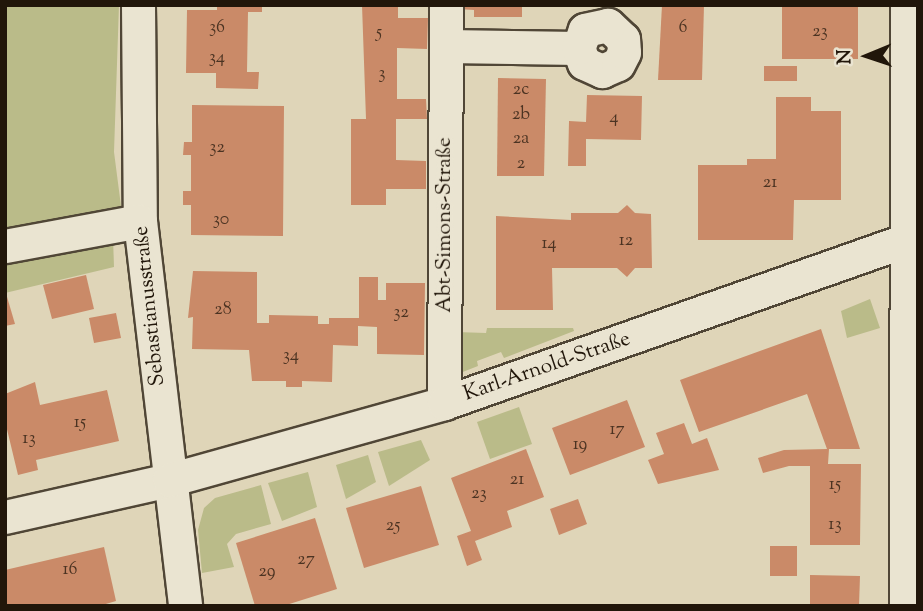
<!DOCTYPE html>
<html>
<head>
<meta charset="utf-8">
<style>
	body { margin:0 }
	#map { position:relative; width:923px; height:611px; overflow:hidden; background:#dfd5b8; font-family:"Sorts Mill Goudy",serif }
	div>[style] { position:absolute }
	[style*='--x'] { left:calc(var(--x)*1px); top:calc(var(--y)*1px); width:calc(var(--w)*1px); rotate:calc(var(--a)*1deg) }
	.green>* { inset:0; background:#babb89 }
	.building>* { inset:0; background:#ca8a68 }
	.roads { filter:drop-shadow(2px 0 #504636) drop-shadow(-2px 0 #504636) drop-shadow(0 2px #504636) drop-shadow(0 -2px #504636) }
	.minor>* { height:33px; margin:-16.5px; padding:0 16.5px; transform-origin:16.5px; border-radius:16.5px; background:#eae4d1 }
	span { translate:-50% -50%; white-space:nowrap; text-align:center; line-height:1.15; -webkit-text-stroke:7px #eae4d1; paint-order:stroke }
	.number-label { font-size:18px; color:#4b3322 }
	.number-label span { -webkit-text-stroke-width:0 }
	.street-label { font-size:21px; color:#21160a }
	.frame { position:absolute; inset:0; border:7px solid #21160a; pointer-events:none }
	.north { position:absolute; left:832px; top:21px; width:70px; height:70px; -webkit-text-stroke:5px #eae4d1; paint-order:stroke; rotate:268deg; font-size:19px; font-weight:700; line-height:28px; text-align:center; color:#21160a }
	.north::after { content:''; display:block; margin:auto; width:24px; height:32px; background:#21160a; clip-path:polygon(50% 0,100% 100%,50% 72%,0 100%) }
</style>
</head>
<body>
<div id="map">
	<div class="green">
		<div style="clip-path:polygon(5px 5px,119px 5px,114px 152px,121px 206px,5px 233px)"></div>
		<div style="clip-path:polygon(113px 237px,114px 267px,5px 293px,5px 258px)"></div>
		<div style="clip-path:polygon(870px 299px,880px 328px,847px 338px,841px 311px)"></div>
		<div style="clip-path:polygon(487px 328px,573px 328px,574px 331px,504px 358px,501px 352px,477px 361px,478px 366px,455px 375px,456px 332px,486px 333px)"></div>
		<div style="clip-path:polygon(519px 407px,532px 444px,490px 459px,477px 422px)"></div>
		<div style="clip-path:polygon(421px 440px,430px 460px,389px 486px,378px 452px)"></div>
		<div style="clip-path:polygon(368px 455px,376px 482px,346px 499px,336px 465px)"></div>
		<div style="clip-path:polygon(308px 472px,317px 507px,282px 521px,268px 483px)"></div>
		<div style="clip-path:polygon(261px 485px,271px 524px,236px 534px,227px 544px,234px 567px,202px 573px,198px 530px,204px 508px,215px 498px)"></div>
	</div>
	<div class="building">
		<div style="clip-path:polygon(217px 5px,262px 5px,262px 12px,248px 12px,247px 72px,259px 72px,258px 89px,216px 88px,216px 73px,186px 73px,187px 10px,217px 10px)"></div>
		<div style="clip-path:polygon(362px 5px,398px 5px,398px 18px,428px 18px,427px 49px,397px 48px,397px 99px,426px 99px,427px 119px,396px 119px,396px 160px,426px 161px,426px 189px,386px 189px,386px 205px,351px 205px,351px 119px,366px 119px)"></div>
		<div style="clip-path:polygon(458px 5px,522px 5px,522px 17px,474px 17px,474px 10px,458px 9px)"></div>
		<div style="clip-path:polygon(662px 5px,704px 5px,702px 80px,658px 80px)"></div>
		<div style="clip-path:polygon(782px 5px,858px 5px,858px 59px,782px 59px)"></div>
		<div style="clip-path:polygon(764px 66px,797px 66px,797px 81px,764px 81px)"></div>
		<div style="clip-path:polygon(498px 78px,546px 79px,544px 176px,497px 176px)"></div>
		<div style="clip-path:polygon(587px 95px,642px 96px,641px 140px,586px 139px,586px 166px,568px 166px,569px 121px,586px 122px)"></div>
		<div style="clip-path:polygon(776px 97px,811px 97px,811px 111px,841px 111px,841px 200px,794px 200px,793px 240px,698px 240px,698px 165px,747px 165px,747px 159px,776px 159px)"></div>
		<div style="clip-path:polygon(192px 105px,284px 106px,283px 236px,191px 235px,191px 205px,183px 205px,183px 191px,191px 191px,191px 155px,183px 155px,184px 142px,192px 142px)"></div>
		<div style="clip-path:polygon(627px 205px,635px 213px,651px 214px,652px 268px,635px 268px,627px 277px,617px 268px,552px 268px,553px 310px,496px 310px,496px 216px,571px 220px,571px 213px,618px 213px)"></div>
		<div style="clip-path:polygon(193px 271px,257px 272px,257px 323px,269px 323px,269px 315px,318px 316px,318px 324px,329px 324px,329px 318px,359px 318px,359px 277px,378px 277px,378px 300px,386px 300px,386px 283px,425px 283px,424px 355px,377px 354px,377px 327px,358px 326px,358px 346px,333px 345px,332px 382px,302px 381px,302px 387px,286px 387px,286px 381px,252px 381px,249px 350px,192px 349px,193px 317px,188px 318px)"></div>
		<div style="clip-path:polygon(86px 275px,94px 309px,52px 319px,43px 285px)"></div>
		<div style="clip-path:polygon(5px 290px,15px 324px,5px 326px)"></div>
		<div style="clip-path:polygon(116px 313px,121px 338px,94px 343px,89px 318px)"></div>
		<div style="clip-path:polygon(821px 329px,860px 449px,829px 449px,828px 464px,861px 464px,860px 545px,810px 545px,810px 466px,789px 466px,763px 473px,758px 458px,784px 450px,827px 449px,807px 394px,699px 432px,680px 380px)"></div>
		<div style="clip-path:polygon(35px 382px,40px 405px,107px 390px,119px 441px,36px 460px,38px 470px,18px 475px,5px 421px,5px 394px)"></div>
		<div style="clip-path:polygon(627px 400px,645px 447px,570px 475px,552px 428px)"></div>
		<div style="clip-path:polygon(684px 423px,692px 444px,707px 438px,719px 470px,658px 484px,648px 460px,664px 454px,656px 433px)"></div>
		<div style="clip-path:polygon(526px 449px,544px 497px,507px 511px,512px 527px,475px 541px,482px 560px,467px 566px,457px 536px,471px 531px,451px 478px)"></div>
		<div style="clip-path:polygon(421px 486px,439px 545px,364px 568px,346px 508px)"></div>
		<div style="clip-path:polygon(578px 499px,587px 524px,559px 535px,550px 509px)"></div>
		<div style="clip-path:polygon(315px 518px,337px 589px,283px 606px,255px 606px,236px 543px)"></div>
		<div style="clip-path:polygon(770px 546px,797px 546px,797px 576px,770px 576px)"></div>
		<div style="clip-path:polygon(104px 547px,116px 601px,99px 606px,5px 606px,5px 570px)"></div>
		<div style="clip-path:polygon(810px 575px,860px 576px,859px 606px,810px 606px)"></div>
	</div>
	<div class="roads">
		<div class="minor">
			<div style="--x:138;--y:5;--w:216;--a:89.5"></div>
			<div style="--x:140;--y:221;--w:388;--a:83.3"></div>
			<div style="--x:446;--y:46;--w:132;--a:0.9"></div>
			<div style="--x:578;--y:48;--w:16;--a:68"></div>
			<div style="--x:584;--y:63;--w:20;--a:24"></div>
			<div style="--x:602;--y:71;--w:17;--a:-24"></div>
			<div style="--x:618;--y:64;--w:13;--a:-63"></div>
			<div style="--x:624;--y:52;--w:13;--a:-94"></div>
			<div style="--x:623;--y:39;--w:21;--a:-137"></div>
			<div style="--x:608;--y:25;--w:24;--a:168"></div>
			<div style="--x:585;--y:30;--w:19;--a:111"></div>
			<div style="--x:5;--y:246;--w:137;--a:-10.5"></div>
			<div style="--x:444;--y:403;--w:398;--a:-89.7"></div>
			<div style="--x:5;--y:517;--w:168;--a:-12.7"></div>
			<div style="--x:169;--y:480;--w:286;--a:-15.6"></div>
			<div style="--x:444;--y:403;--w:503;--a:-19.41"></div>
			<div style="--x:906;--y:606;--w:601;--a:-89.9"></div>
		</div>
	</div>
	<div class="number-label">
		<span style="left:217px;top:28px">36</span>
		<span style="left:683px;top:28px">6</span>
		<span style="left:820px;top:32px">23</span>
		<span style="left:379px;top:33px">5</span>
		<span style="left:217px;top:58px">34</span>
		<span style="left:382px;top:74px">3</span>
		<span style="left:521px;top:90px">2c</span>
		<span style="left:521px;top:115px">2b</span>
		<span style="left:614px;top:118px">4</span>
		<span style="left:521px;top:139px">2a</span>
		<span style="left:217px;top:148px">32</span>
		<span style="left:521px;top:164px">2</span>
		<span style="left:770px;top:183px">21</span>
		<span style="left:221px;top:220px">30</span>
		<span style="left:626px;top:241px">12</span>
		<span style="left:549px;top:244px">14</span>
		<span style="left:223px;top:310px">28</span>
		<span style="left:401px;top:313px">32</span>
		<span style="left:291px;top:356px">34</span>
		<span style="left:80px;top:423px">15</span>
		<span style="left:617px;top:430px">17</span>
		<span style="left:29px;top:439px">13</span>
		<span style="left:580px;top:445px">19</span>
		<span style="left:517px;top:480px">21</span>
		<span style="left:835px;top:485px">15</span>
		<span style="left:479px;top:494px">23</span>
		<span style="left:835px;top:525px">13</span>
		<span style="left:393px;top:526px">25</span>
		<span style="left:306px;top:560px">27</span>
		<span style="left:70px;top:570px">16</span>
		<span style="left:267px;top:572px">29</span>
	</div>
	<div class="street-label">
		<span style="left:445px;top:225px;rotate:-90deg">Abt-Simons-Straße</span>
		<span style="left:150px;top:306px;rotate:-96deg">Sebastianusstraße</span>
		<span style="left:547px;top:367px;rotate:-19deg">Karl-Arnold-Straße</span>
	</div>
	<div class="frame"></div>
	<div class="north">N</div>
</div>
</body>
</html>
